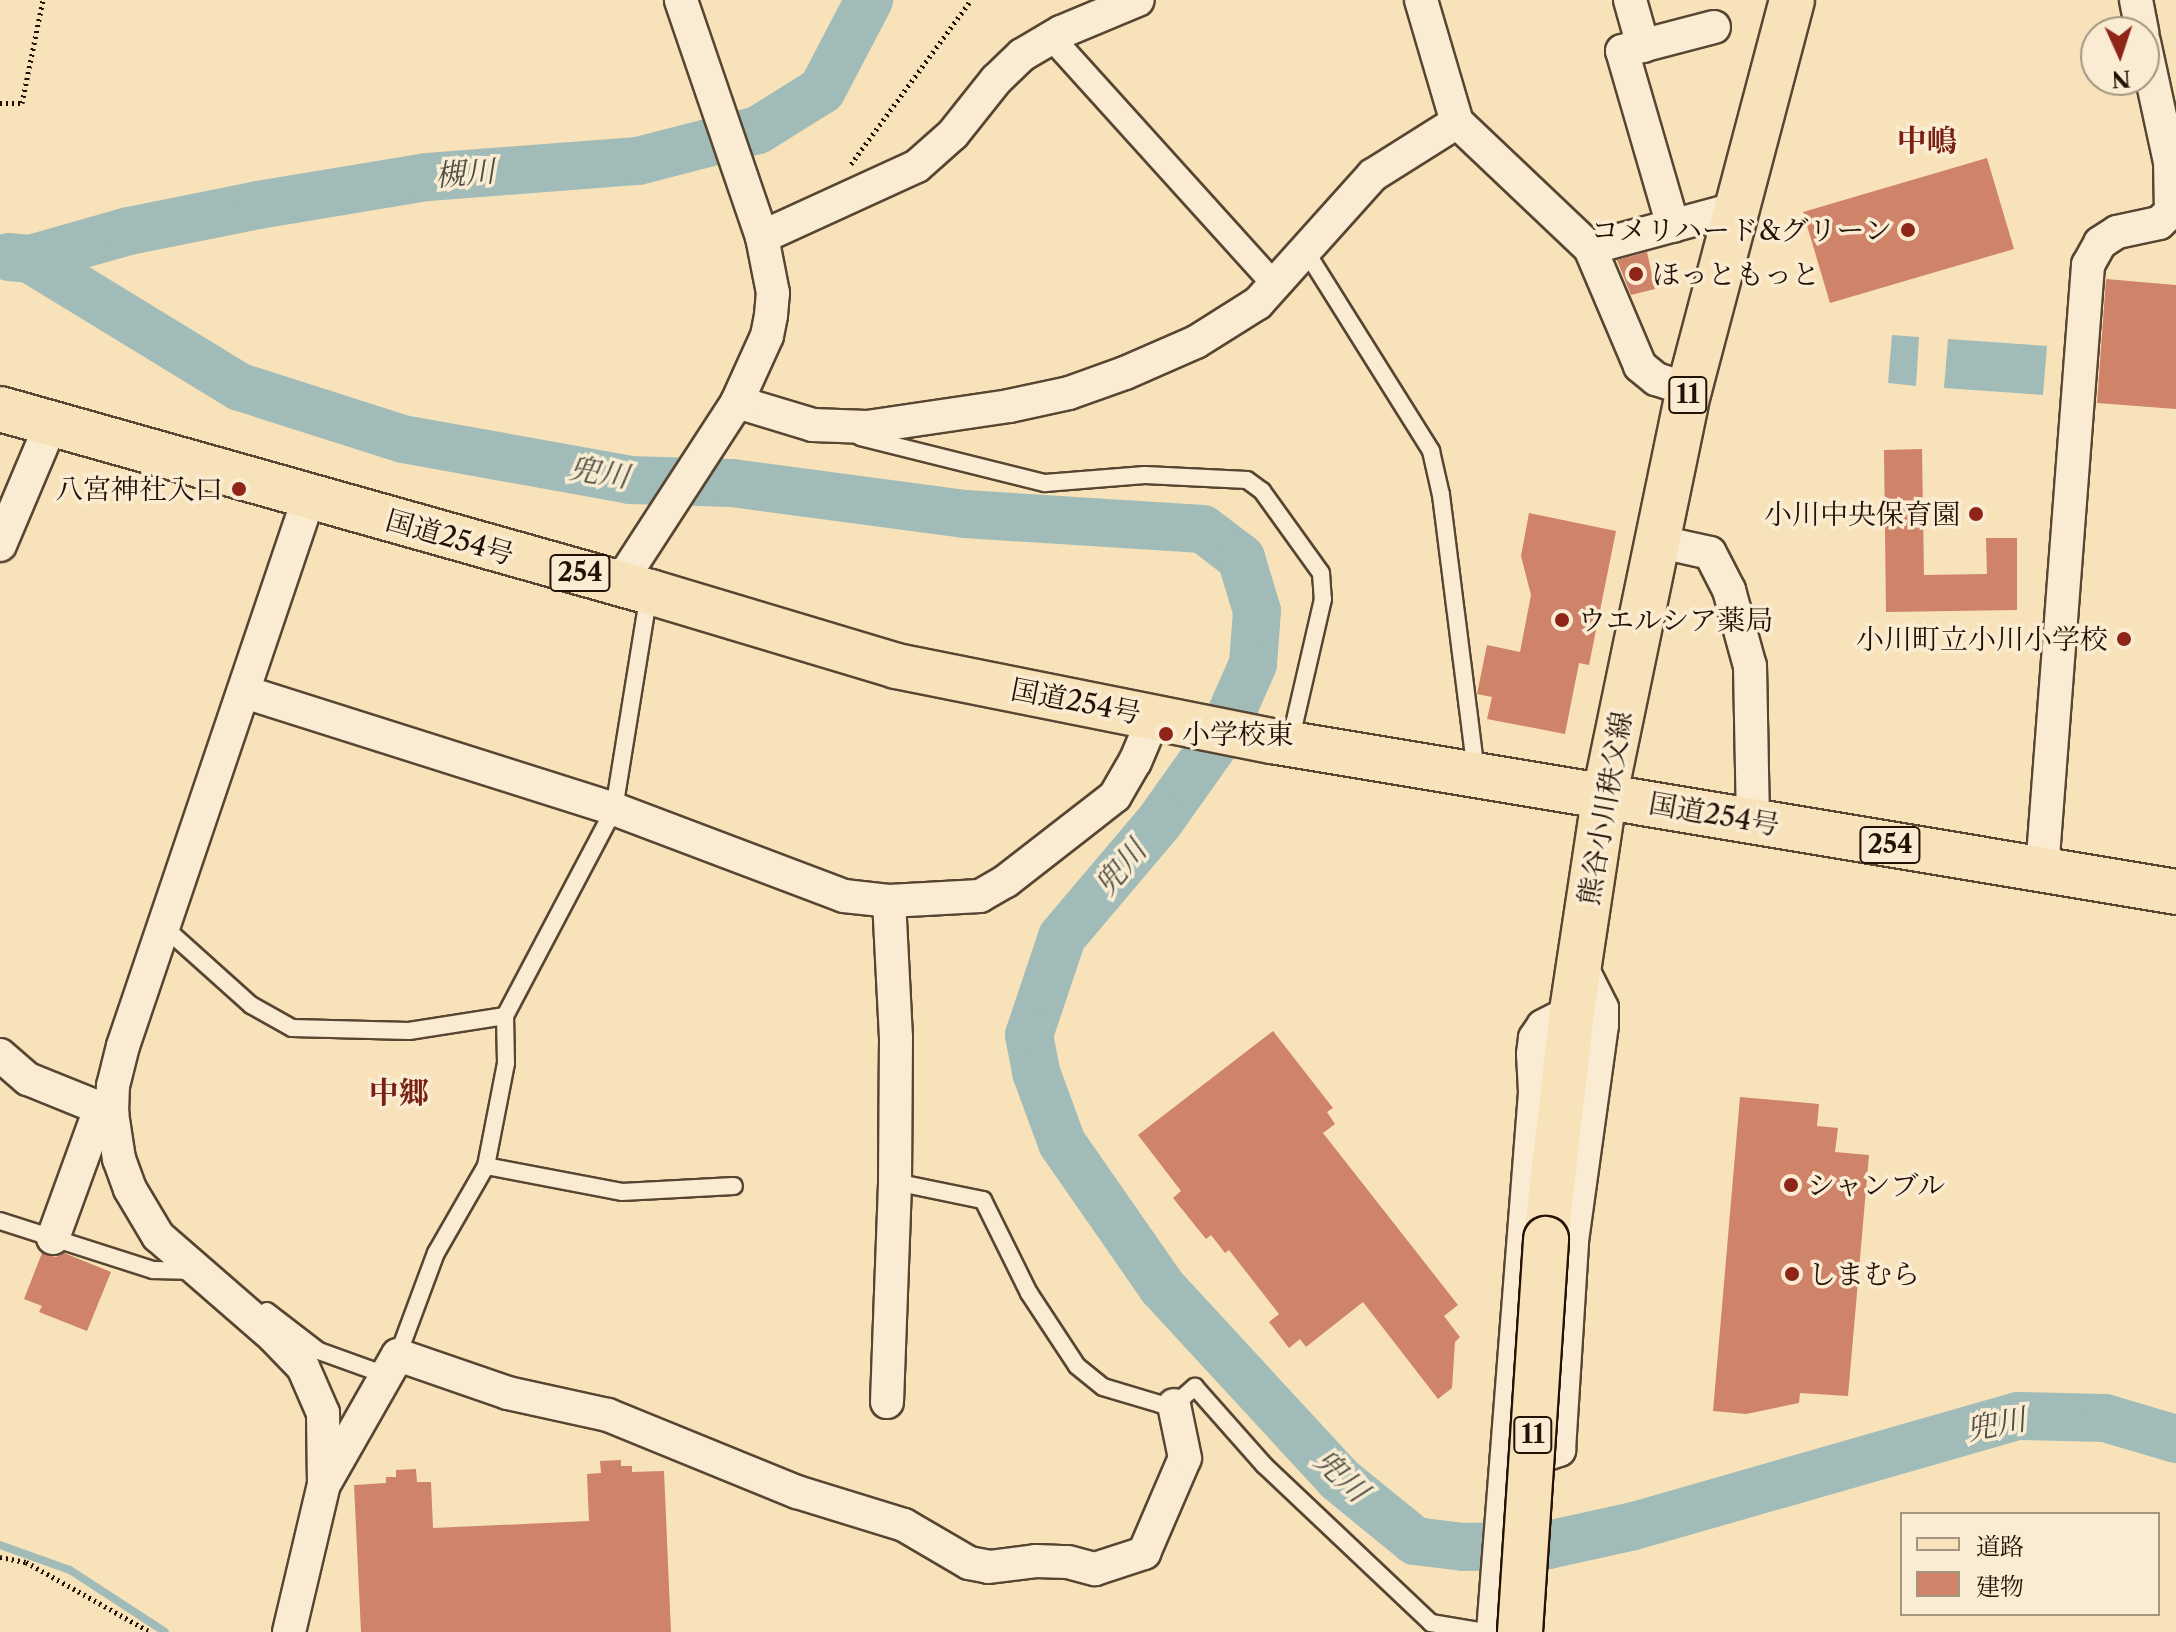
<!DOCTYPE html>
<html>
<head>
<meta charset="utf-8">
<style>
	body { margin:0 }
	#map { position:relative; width:2176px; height:1632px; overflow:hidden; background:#f8e2b9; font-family:"Libre Caslon Text","Noto Serif JP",serif }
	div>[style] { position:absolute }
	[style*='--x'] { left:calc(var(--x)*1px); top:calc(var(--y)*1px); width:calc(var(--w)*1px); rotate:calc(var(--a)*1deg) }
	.water>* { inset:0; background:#a1bcb8 }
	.stream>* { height:8px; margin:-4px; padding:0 4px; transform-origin:4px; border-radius:4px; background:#a1bcb8 }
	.river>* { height:48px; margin:-24px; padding:0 24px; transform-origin:24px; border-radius:24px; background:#a1bcb8 }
	.building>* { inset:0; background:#cf8369 }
	.path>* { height:5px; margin-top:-2.5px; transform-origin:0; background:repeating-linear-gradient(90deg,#231105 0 2px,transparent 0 6px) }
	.roads { filter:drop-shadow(2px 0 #584532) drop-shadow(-2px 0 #584532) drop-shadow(0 2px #584532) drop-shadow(0 -2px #584532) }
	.service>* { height:16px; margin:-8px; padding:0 8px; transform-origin:8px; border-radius:8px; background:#faecd2 }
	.pedestrian>* { height:24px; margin:-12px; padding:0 12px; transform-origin:12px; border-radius:12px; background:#faecd2 }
	.minor>* { height:32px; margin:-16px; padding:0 16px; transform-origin:16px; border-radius:16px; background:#faecd2 }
	.primary>* { height:44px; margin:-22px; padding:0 22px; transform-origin:22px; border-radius:22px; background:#f8e2b9 }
	.trunk>* { height:44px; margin:-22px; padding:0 22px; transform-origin:22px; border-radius:22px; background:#f8e2b9 }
	.bridges { filter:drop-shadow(2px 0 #231105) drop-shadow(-2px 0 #231105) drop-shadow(0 2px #231105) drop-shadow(0 -2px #231105) }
	.primary-bridge>* { height:44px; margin:-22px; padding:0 22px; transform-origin:22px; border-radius:22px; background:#f8e2b9 }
	.dots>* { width:22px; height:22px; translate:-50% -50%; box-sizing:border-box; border:4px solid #faecd2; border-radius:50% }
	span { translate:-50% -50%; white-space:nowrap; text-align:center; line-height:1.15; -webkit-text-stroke:7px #faecd2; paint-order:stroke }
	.shield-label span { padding:2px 6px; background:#faecd2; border:2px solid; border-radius:6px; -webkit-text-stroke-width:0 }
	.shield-label { font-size:26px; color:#231105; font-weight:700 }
	.poi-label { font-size:28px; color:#231105 }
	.right { translate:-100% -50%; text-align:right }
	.left { translate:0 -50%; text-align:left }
	.street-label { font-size:28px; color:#231105 }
	.neighbourhood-label { font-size:30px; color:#7a1f14; font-weight:700 }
	.water-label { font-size:30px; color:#4f4d44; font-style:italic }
	.legend { position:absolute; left:1900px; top:1512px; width:260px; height:104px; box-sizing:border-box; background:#faecd2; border:2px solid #a49480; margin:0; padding:10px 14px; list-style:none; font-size:24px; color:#231105 }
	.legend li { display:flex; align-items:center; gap:16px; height:40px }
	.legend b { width:40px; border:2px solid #a49480 }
	.north { position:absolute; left:2080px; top:16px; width:80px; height:80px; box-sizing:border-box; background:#faecd2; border:2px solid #a49480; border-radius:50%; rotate:177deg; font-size:22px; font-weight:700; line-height:32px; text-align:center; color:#231105 }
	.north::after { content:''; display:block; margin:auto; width:28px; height:36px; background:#8f2418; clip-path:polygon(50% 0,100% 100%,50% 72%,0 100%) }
</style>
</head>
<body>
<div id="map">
	<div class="water">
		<div style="clip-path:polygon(1892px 335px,1919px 337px,1916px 386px,1888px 383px)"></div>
		<div style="clip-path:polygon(1948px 339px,2047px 346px,2043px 395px,1944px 388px)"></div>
	</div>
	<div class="stream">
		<div style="--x:0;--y:1545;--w:74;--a:19.7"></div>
		<div style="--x:70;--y:1570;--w:113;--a:33.1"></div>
	</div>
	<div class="river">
		<div style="--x:9;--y:257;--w:21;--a:5"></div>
		<div style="--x:30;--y:259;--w:103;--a:-15.8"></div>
		<div style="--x:129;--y:231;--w:132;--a:-11.4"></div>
		<div style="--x:258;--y:205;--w:172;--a:-9.4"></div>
		<div style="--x:428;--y:177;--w:211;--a:-4.4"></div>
		<div style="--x:638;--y:161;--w:124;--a:-14.5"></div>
		<div style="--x:758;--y:130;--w:75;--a:-32"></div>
		<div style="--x:822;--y:90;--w:102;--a:-62.4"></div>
		<div style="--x:30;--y:259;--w:246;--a:31.4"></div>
		<div style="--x:240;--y:387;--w:171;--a:17.7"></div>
		<div style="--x:403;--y:439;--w:231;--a:10.2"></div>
		<div style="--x:630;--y:480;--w:102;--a:1.7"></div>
		<div style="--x:732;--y:483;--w:235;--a:7.6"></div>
		<div style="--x:965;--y:514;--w:238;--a:3.6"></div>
		<div style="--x:1203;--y:529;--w:48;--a:37.3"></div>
		<div style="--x:1241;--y:558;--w:55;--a:73.2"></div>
		<div style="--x:1257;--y:611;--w:53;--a:94.3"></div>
		<div style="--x:1253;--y:664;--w:74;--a:113.8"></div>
		<div style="--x:1223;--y:732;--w:109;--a:125.3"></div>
		<div style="--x:1160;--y:821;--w:152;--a:130.2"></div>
		<div style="--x:1062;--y:937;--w:103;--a:108.6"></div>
		<div style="--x:1029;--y:1035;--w:38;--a:79"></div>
		<div style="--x:1036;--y:1072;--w:76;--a:69.9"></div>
		<div style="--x:1062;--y:1143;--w:175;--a:55.2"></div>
		<div style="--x:1162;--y:1287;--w:261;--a:47.3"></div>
		<div style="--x:1339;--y:1479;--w:98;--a:39.2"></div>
		<div style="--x:1415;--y:1541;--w:49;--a:7"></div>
		<div style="--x:1464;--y:1547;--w:84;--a:-1.4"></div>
		<div style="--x:1548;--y:1545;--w:88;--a:-12.5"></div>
		<div style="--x:1634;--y:1526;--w:399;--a:-16"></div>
		<div style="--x:2018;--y:1416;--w:87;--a:1.3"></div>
		<div style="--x:2105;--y:1418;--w:74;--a:16.5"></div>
	</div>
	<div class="building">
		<div style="clip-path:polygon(1987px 158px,2014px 249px,1830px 303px,1803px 212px)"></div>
		<div style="clip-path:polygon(1647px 252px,1655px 289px,1631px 295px,1617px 260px)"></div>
		<div style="clip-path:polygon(2106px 279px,2176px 285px,2176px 409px,2097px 403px)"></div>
		<div style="clip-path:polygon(1922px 449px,1924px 575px,1987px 574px,1986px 538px,2017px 538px,2017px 610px,1886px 612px,1884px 450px)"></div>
		<div style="clip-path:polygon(1529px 513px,1616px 531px,1589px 665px,1579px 663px,1565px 734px,1487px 719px,1492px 697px,1477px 694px,1487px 645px,1520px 652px,1531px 595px,1521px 556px)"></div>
		<div style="clip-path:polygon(1273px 1031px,1333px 1108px,1327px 1112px,1335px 1124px,1323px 1133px,1458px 1305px,1444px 1316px,1460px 1337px,1455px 1342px,1452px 1388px,1438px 1399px,1363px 1302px,1306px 1347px,1300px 1339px,1289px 1348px,1269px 1322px,1279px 1314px,1229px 1250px,1225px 1253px,1211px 1235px,1206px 1239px,1173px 1198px,1181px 1191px,1138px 1135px)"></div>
		<div style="clip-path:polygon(1740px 1097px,1819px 1104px,1817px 1126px,1838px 1128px,1835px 1152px,1869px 1155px,1848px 1396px,1800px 1393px,1799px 1403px,1746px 1414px,1713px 1411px)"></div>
		<div style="clip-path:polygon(42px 1253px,56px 1257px,64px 1253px,111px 1272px,87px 1331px,39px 1312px,42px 1306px,24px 1299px)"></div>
		<div style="clip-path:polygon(621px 1460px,621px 1466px,632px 1466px,632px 1472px,664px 1471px,671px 1632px,361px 1632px,354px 1485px,386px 1483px,386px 1477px,396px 1477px,396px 1470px,416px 1469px,417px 1482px,431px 1482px,433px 1528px,589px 1521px,587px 1474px,601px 1473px,600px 1461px)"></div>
	</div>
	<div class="path">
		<div style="--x:0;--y:103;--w:22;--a:0"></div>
		<div style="--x:22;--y:103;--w:105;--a:-78.5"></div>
		<div style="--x:851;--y:164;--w:203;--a:-53.8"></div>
		<div style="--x:0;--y:1557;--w:26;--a:11"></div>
		<div style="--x:26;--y:1562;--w:142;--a:29.4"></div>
	</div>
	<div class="roads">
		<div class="service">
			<div style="--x:1307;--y:253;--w:234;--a:57.9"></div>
			<div style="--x:1431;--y:451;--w:45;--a:77.2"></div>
			<div style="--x:1441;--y:495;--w:278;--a:82.8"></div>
			<div style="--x:860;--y:437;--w:191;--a:14"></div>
			<div style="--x:1045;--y:483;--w:100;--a:-4.6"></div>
			<div style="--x:1145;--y:475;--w:102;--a:2.8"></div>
			<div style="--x:1247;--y:480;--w:19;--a:36"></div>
			<div style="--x:1262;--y:491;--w:101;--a:54.3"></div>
			<div style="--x:1321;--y:573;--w:26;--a:86"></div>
			<div style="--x:1323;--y:599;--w:147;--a:103"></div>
			<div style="--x:164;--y:927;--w:117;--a:41.9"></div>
			<div style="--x:251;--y:1005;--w:47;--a:29.3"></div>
			<div style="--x:292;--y:1028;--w:117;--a:1.5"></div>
			<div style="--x:409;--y:1031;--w:97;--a:-8.9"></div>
			<div style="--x:486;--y:1166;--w:138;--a:10.8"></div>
			<div style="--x:622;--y:1192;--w:112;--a:-3.1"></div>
			<div style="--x:895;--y:1182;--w:90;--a:11.6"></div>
			<div style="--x:983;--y:1200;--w:104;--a:63.7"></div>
			<div style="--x:1029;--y:1293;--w:87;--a:56.7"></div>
			<div style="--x:1077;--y:1366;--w:33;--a:39"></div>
			<div style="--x:1103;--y:1387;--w:59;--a:16.6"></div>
			<div style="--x:1160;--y:1404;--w:14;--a:4"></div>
			<div style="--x:1174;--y:1405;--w:28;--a:-41"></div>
			<div style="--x:1195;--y:1387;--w:104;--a:48.5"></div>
			<div style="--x:1264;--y:1465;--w:230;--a:43.4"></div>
			<div style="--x:1431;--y:1623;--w:56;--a:9.3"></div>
			<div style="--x:0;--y:1221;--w:161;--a:17.8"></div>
			<div style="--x:153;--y:1270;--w:42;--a:1.4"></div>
			<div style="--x:267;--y:1311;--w:66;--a:37.6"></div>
			<div style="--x:319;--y:1351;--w:73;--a:19.9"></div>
			<div style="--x:398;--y:1355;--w:109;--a:-69.6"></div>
			<div style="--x:436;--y:1253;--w:100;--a:-60.1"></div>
			<div style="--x:486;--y:1166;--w:105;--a:-79"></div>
			<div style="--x:506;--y:1063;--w:47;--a:-91.2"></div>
			<div style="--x:505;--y:1016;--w:234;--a:-62.2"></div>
			<div style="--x:614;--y:809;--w:218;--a:-80.8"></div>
		</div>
		<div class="pedestrian">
			<div style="--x:1051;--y:37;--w:336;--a:47.9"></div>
		</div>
		<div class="minor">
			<div style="--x:1421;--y:0;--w:127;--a:73.6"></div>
			<div style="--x:1457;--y:122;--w:183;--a:43.5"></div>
			<div style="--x:1590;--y:248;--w:128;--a:67"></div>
			<div style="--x:1640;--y:366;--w:21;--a:39"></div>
			<div style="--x:1656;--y:379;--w:35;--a:18"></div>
			<div style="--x:1630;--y:0;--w:48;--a:74.2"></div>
			<div style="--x:2136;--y:0;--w:33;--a:79"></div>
			<div style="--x:1673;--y:226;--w:182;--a:-106.2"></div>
			<div style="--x:1622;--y:51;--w:95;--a:-14.6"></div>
			<div style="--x:762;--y:237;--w:170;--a:-24.6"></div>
			<div style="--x:917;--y:166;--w:48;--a:-41.6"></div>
			<div style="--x:953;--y:134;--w:69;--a:-51.5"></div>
			<div style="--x:996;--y:80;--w:36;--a:-44"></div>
			<div style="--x:1022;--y:55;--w:45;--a:-30.5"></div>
			<div style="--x:1061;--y:32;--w:83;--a:-22.6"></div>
			<div style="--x:1590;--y:248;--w:150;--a:-15.1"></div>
			<div style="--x:737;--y:402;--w:79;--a:16.8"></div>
			<div style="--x:813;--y:425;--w:54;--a:2.1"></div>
			<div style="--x:867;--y:427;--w:144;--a:-8.4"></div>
			<div style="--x:1009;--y:406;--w:61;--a:-12.2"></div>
			<div style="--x:1069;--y:393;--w:59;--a:-19.7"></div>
			<div style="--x:1125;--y:373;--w:77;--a:-23.6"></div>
			<div style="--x:1196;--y:342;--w:73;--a:-32.2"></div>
			<div style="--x:1258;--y:303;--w:172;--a:-48.1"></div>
			<div style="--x:1373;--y:175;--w:99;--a:-32.2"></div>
			<div style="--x:1656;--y:541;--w:55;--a:12.5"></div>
			<div style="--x:1710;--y:553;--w:42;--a:62.8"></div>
			<div style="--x:1729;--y:590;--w:79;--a:74.6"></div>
			<div style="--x:1750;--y:666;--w:156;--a:88.9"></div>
			<div style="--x:0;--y:545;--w:131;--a:-67.1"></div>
			<div style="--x:619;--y:584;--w:217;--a:-57"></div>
			<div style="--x:737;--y:402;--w:72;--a:-65.6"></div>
			<div style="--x:767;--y:336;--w:21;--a:-79"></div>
			<div style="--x:771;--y:315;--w:22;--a:-85"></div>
			<div style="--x:773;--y:293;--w:57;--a:-101.1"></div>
			<div style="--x:762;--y:237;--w:250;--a:-108.9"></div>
			<div style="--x:245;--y:692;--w:387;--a:17.6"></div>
			<div style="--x:614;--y:809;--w:246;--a:20.7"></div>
			<div style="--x:844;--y:896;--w:45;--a:6.3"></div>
			<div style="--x:889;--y:901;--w:91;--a:-3.1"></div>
			<div style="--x:980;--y:896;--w:30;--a:-30"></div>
			<div style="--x:1006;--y:881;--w:138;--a:-37.9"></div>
			<div style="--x:1115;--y:796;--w:39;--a:-60"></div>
			<div style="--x:1135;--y:762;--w:49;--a:-67.1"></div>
			<div style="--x:2042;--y:870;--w:607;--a:-85.65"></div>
			<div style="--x:2088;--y:265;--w:25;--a:-61"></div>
			<div style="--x:2100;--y:243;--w:20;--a:-33"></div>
			<div style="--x:2117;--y:232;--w:43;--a:-12.1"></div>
			<div style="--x:2159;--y:223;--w:16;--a:-43"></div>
			<div style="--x:2171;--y:212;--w:50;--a:-91.1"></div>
			<div style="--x:2170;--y:162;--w:123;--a:-102.2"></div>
			<div style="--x:0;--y:1055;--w:37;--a:41"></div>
			<div style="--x:28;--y:1079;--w:91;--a:22"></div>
			<div style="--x:53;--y:1238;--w:137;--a:-70"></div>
			<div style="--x:887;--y:1402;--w:220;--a:-87.9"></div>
			<div style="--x:895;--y:1182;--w:144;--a:-89.6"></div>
			<div style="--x:896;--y:1038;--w:137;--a:-92.9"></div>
			<div style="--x:1512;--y:1466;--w:50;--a:-18.8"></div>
			<div style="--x:1559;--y:1450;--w:209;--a:-86.4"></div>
			<div style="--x:1572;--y:1241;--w:218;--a:-82.1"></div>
			<div style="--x:1602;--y:1025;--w:17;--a:-90"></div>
			<div style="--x:1602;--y:1008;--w:51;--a:-116.6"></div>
			<div style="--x:326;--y:1481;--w:145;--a:-60.3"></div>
			<div style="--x:398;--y:1355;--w:116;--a:19.1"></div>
			<div style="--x:508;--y:1393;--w:102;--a:12.4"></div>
			<div style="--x:608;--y:1415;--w:204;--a:22.2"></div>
			<div style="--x:797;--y:1492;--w:112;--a:17.1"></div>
			<div style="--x:904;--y:1525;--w:75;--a:30.3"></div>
			<div style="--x:969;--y:1563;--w:20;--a:11"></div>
			<div style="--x:989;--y:1567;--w:47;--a:-7.3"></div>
			<div style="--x:1036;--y:1561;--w:32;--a:2"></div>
			<div style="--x:1068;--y:1562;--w:28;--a:15"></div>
			<div style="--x:1095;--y:1569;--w:52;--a:-18.1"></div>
			<div style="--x:1144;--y:1553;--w:103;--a:-66.7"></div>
			<div style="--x:1185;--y:1458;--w:54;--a:-101.7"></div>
			<div style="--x:289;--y:1632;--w:152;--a:-76.7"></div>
			<div style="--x:324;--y:1484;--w:71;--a:-90.8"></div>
			<div style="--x:323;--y:1413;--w:50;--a:-113.5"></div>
			<div style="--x:303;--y:1367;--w:43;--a:-134.1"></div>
			<div style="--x:273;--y:1336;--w:152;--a:-139"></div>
			<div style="--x:158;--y:1236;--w:55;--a:-120.8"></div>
			<div style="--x:130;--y:1189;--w:32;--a:-110"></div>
			<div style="--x:119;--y:1159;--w:47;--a:-98.7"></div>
			<div style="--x:112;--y:1113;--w:27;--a:-88"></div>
			<div style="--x:113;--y:1086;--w:41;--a:-76"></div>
			<div style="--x:123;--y:1046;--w:580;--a:-71.28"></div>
			<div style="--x:1493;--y:1632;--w:542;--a:-85.55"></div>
			<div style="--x:1535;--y:1092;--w:38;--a:-93"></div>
			<div style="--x:1533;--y:1054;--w:16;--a:-83"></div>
			<div style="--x:1535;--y:1038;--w:14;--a:-56"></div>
			<div style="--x:1543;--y:1026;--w:33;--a:-27"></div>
		</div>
		<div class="primary">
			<div style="--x:1546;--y:1239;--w:229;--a:-83.5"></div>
			<div style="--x:1572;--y:1011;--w:219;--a:-81.4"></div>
			<div style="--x:1605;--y:794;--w:413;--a:-78.3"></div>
			<div style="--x:1689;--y:390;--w:403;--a:-75.2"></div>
		</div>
		<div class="trunk">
			<div style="--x:0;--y:409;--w:675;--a:15.72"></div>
			<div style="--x:650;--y:592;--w:257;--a:16.7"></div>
			<div style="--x:896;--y:666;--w:383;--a:11.3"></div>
			<div style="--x:1272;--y:741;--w:917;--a:9.48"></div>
		</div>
	</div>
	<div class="bridges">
		<div class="primary-bridge">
			<div style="--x:1520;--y:1632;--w:394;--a:-86.2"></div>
		</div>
	</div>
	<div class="dots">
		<div style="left:1908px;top:230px;background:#8f2418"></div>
		<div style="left:1636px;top:274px;background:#8f2418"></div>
		<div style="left:239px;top:489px;background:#8f2418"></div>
		<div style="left:1976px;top:514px;background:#8f2418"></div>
		<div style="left:1562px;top:620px;background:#8f2418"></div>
		<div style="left:2124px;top:639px;background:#8f2418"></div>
		<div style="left:1166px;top:734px;background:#8f2418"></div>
		<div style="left:1791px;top:1185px;background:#8f2418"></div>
		<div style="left:1792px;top:1274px;background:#8f2418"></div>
	</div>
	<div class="shield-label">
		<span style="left:1688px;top:395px">11</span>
		<span style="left:580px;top:573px">254</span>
		<span style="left:1890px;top:845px">254</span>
		<span style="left:1533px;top:1435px">11</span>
	</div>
	<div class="poi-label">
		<span class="right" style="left:1892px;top:230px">コメリハード&amp;グリーン</span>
		<span class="left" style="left:1652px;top:274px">ほっともっと</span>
		<span class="right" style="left:223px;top:489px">八宮神社入口</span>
		<span class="right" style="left:1960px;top:514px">小川中央保育園</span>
		<span class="left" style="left:1578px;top:620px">ウエルシア薬局</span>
		<span class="right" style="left:2108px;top:639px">小川町立小川小学校</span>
		<span class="left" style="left:1182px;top:734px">小学校東</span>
		<span class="left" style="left:1807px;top:1185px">シャンブル</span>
		<span class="left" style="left:1808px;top:1274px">しまむら</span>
	</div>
	<div class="street-label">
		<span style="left:450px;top:537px;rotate:16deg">国道254号</span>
		<span style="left:1076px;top:701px;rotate:11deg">国道254号</span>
		<span style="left:1605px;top:808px;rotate:-80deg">熊谷小川秩父線</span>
		<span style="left:1714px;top:814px;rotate:10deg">国道254号</span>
	</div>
	<div class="neighbourhood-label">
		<span style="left:1927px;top:141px">中嶋</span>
		<span style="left:399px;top:1093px">中郷</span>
	</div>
	<div class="water-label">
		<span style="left:465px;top:174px;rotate:-5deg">槻川</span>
		<span style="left:599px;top:473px;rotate:9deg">兜川</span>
		<span style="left:1121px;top:868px;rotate:-50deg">兜川</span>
		<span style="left:1996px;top:1425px;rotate:-11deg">兜川</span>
		<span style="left:1341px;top:1476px;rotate:43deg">兜川</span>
	</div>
	<ul class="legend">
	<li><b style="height:10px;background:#f8e2b9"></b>道路</li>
	<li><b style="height:22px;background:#cf8369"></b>建物</li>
	</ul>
	<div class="north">N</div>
</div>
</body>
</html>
